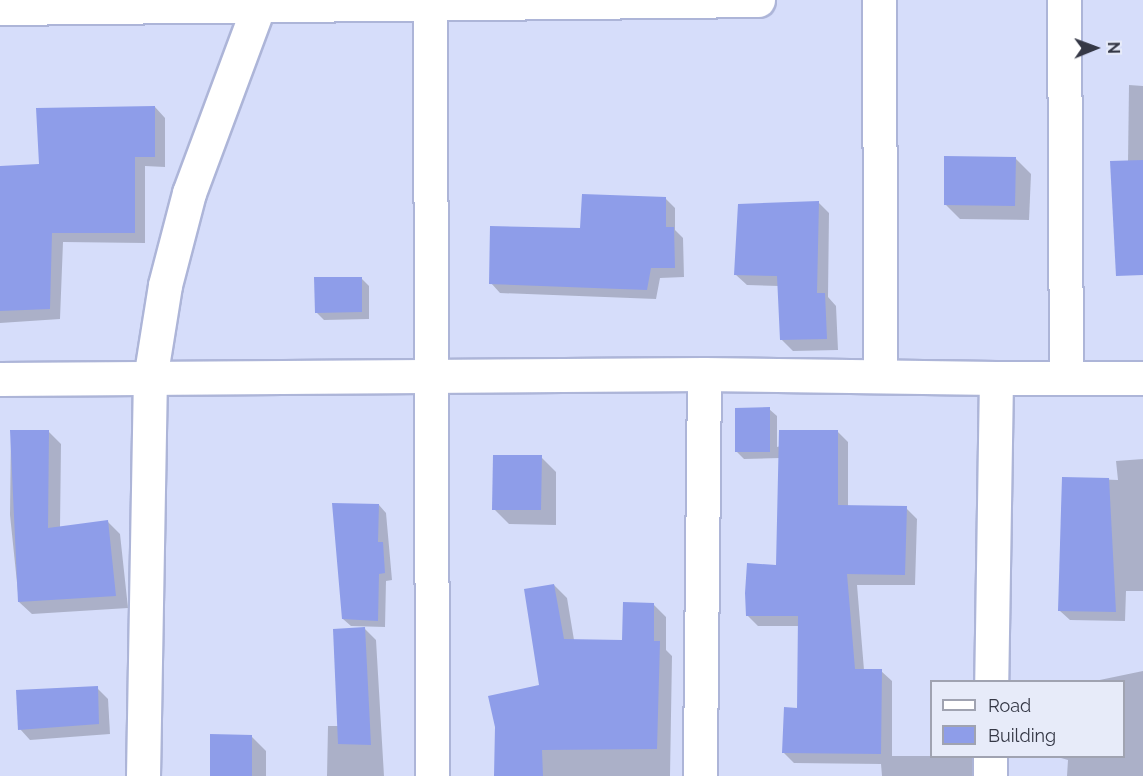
<!DOCTYPE html>
<html>
<head>
<meta charset="utf-8">
<style>
	body { margin:0 }
	#map { position:relative; width:1143px; height:776px; overflow:hidden; background:#d6ddfa; font-family:Raleway,sans-serif }
	div>[style] { position:absolute }
	[style*='--x'] { left:calc(var(--x)*1px); top:calc(var(--y)*1px); width:calc(var(--w)*1px); rotate:calc(var(--a)*1deg) }
	.shadow>* { inset:0; background:#0003 }
	.building>* { inset:0; background:#8e9de9 }
	.roads { filter:drop-shadow(2px 0 #adb5d8) drop-shadow(-2px 0 #adb5d8) drop-shadow(0 2px #adb5d8) drop-shadow(0 -2px #adb5d8) }
	.minor>* { height:33px; margin:-16.5px; padding:0 16.5px; transform-origin:16.5px; border-radius:16.5px; background:#fff }
	span { translate:-50% -50%; white-space:nowrap; text-align:center; line-height:1.15; -webkit-text-stroke:5px #e7ebf9; paint-order:stroke }
	.legend { position:absolute; left:930px; top:680px; width:195px; height:78px; box-sizing:border-box; background:#e7ebf9; border:2px solid #a0a3b1; margin:0; padding:8px 10px; list-style:none; font-size:18px; color:#353846 }
	.legend li { display:flex; align-items:center; gap:12px; height:30px }
	.legend b { width:30px; border:2px solid #a0a3b1 }
	.north { position:absolute; left:1065px; top:18px; width:60px; height:60px; -webkit-text-stroke:4px #e7ebf9; paint-order:stroke; rotate:89deg; font-size:16px; font-weight:700; line-height:24px; text-align:center; color:#353846 }
	.north::after { content:''; display:block; margin:auto; width:21px; height:27px; background:#353846; clip-path:polygon(50% 0,100% 100%,50% 72%,0 100%) }
</style>
</head>
<body>
<div id="map">
	<div class="shadow">
		<div style="clip-path:polygon(1129px 85px,1143px 86px,1143px 229px,1128px 162px)"></div>
		<div style="clip-path:polygon(155px 107px,165px 118px,165px 167px,145px 166px,145px 243px,63px 242px,60px 319px,0 323px,0 170px,40px 170px)"></div>
		<div style="clip-path:polygon(1016px 159px,1031px 174px,1029px 220px,960px 219px,945px 204px)"></div>
		<div style="clip-path:polygon(665px 198px,675px 208px,675px 230px,683px 238px,684px 277px,660px 278px,656px 299px,500px 293px,491px 283px,582px 230px)"></div>
		<div style="clip-path:polygon(818px 202px,829px 213px,828px 297px,836px 306px,838px 350px,793px 351px,781px 339px,779px 286px,747px 285px,735px 274px)"></div>
		<div style="clip-path:polygon(361px 278px,369px 286px,369px 319px,324px 320px,316px 312px)"></div>
		<div style="clip-path:polygon(769px 409px,777px 416px,777px 447px,837px 431px,848px 442px,848px 506px,906px 508px,917px 519px,915px 585px,857px 585px,864px 670px,881px 671px,892px 681px,892px 756px,973px 756px,982px 765px,982px 776px,882px 776px,881px 764px,794px 763px,783px 752px,799px 709px,799px 626px,758px 626px,747px 615px,778px 566px,780px 458px,744px 459px,736px 451px)"></div>
		<div style="clip-path:polygon(11px 431px,48px 431px,61px 444px,60px 528px,108px 522px,120px 534px,128px 608px,32px 614px,19px 602px,10px 515px)"></div>
		<div style="clip-path:polygon(541px 457px,556px 472px,556px 525px,509px 524px,494px 509px)"></div>
		<div style="clip-path:polygon(1143px 459px,1143px 591px,1126px 591px,1125px 621px,1070px 620px,1060px 611px,1063px 478px,1118px 480px,1116px 461px)"></div>
		<div style="clip-path:polygon(379px 505px,386px 513px,392px 580px,386px 581px,385px 627px,351px 626px,343px 619px)"></div>
		<div style="clip-path:polygon(554px 585px,567px 598px,574px 640px,624px 642px,653px 604px,666px 617px,666px 650px,672px 656px,670px 776px,497px 776px,541px 687px)"></div>
		<div style="clip-path:polygon(363px 627px,376px 640px,384px 776px,327px 776px,328px 726px,339px 726px)"></div>
		<div style="clip-path:polygon(1143px 671px,1143px 776px,1067px 776px,1068px 760px,1054px 756px,1124px 756px,1124px 682px,1090px 682px)"></div>
		<div style="clip-path:polygon(97px 688px,108px 699px,110px 734px,30px 740px,20px 729px)"></div>
		<div style="clip-path:polygon(251px 736px,266px 751px,266px 776px,211px 776px)"></div>
	</div>
	<div class="building">
		<div style="clip-path:polygon(155px 106px,155px 157px,135px 157px,135px 233px,52px 233px,50px 309px,0 311px,0 166px,39px 164px,36px 108px)"></div>
		<div style="clip-path:polygon(944px 156px,1016px 157px,1015px 206px,944px 205px)"></div>
		<div style="clip-path:polygon(1143px 160px,1143px 275px,1116px 276px,1110px 161px)"></div>
		<div style="clip-path:polygon(582px 194px,666px 197px,666px 227px,674px 227px,675px 268px,651px 268px,647px 290px,489px 284px,490px 226px,580px 228px)"></div>
		<div style="clip-path:polygon(819px 201px,817px 293px,825px 293px,827px 339px,780px 340px,777px 276px,734px 275px,738px 204px)"></div>
		<div style="clip-path:polygon(314px 277px,362px 277px,362px 312px,315px 313px)"></div>
		<div style="clip-path:polygon(770px 407px,770px 452px,735px 452px,735px 408px)"></div>
		<div style="clip-path:polygon(10px 430px,49px 430px,48px 528px,108px 520px,116px 596px,18px 602px)"></div>
		<div style="clip-path:polygon(779px 430px,838px 430px,838px 505px,907px 506px,905px 575px,847px 574px,855px 669px,882px 669px,881px 754px,782px 753px,784px 707px,797px 708px,798px 616px,746px 616px,745px 593px,747px 563px,776px 565px)"></div>
		<div style="clip-path:polygon(493px 455px,542px 455px,541px 510px,492px 510px)"></div>
		<div style="clip-path:polygon(1062px 477px,1109px 478px,1116px 612px,1058px 611px)"></div>
		<div style="clip-path:polygon(332px 503px,379px 504px,378px 542px,383px 542px,385px 573px,379px 574px,378px 621px,342px 619px)"></div>
		<div style="clip-path:polygon(554px 584px,564px 639px,622px 640px,623px 602px,654px 603px,654px 641px,660px 641px,657px 749px,542px 750px,543px 776px,494px 776px,495px 727px,488px 696px,539px 685px,524px 589px)"></div>
		<div style="clip-path:polygon(365px 627px,371px 745px,338px 744px,333px 629px)"></div>
		<div style="clip-path:polygon(98px 686px,99px 724px,18px 730px,16px 690px)"></div>
		<div style="clip-path:polygon(210px 734px,252px 735px,252px 776px,210px 776px)"></div>
	</div>
	<div class="roads">
		<div class="minor">
			<div style="--x:879;--y:0;--w:376;--a:89.8"></div>
			<div style="--x:1064;--y:0;--w:378;--a:89.7"></div>
			<div style="--x:430;--y:4;--w:772;--a:89.85"></div>
			<div style="--x:0;--y:8;--w:758;--a:-0.6"></div>
			<div style="--x:704;--y:374;--w:292;--a:0.8"></div>
			<div style="--x:996;--y:378;--w:304;--a:90.9"></div>
			<div style="--x:996;--y:378;--w:147;--a:0"></div>
			<div style="--x:0;--y:379;--w:704;--a:-0.41"></div>
			<div style="--x:704;--y:374;--w:402;--a:90.6"></div>
			<div style="--x:143;--y:776;--w:397;--a:-89"></div>
			<div style="--x:150;--y:379;--w:95;--a:-80.9"></div>
			<div style="--x:165;--y:285;--w:95;--a:-75.4"></div>
			<div style="--x:189;--y:193;--w:198;--a:-69.6"></div>
			<div style="--x:990;--y:776;--w:20;--a:-90"></div>
		</div>
	</div>
	<ul class="legend">
	<li><b style="height:8px;background:#fff"></b>Road</li>
	<li><b style="height:16px;background:#8e9de9"></b>Building</li>
	</ul>
	<div class="north">N</div>
</div>
</body>
</html>
